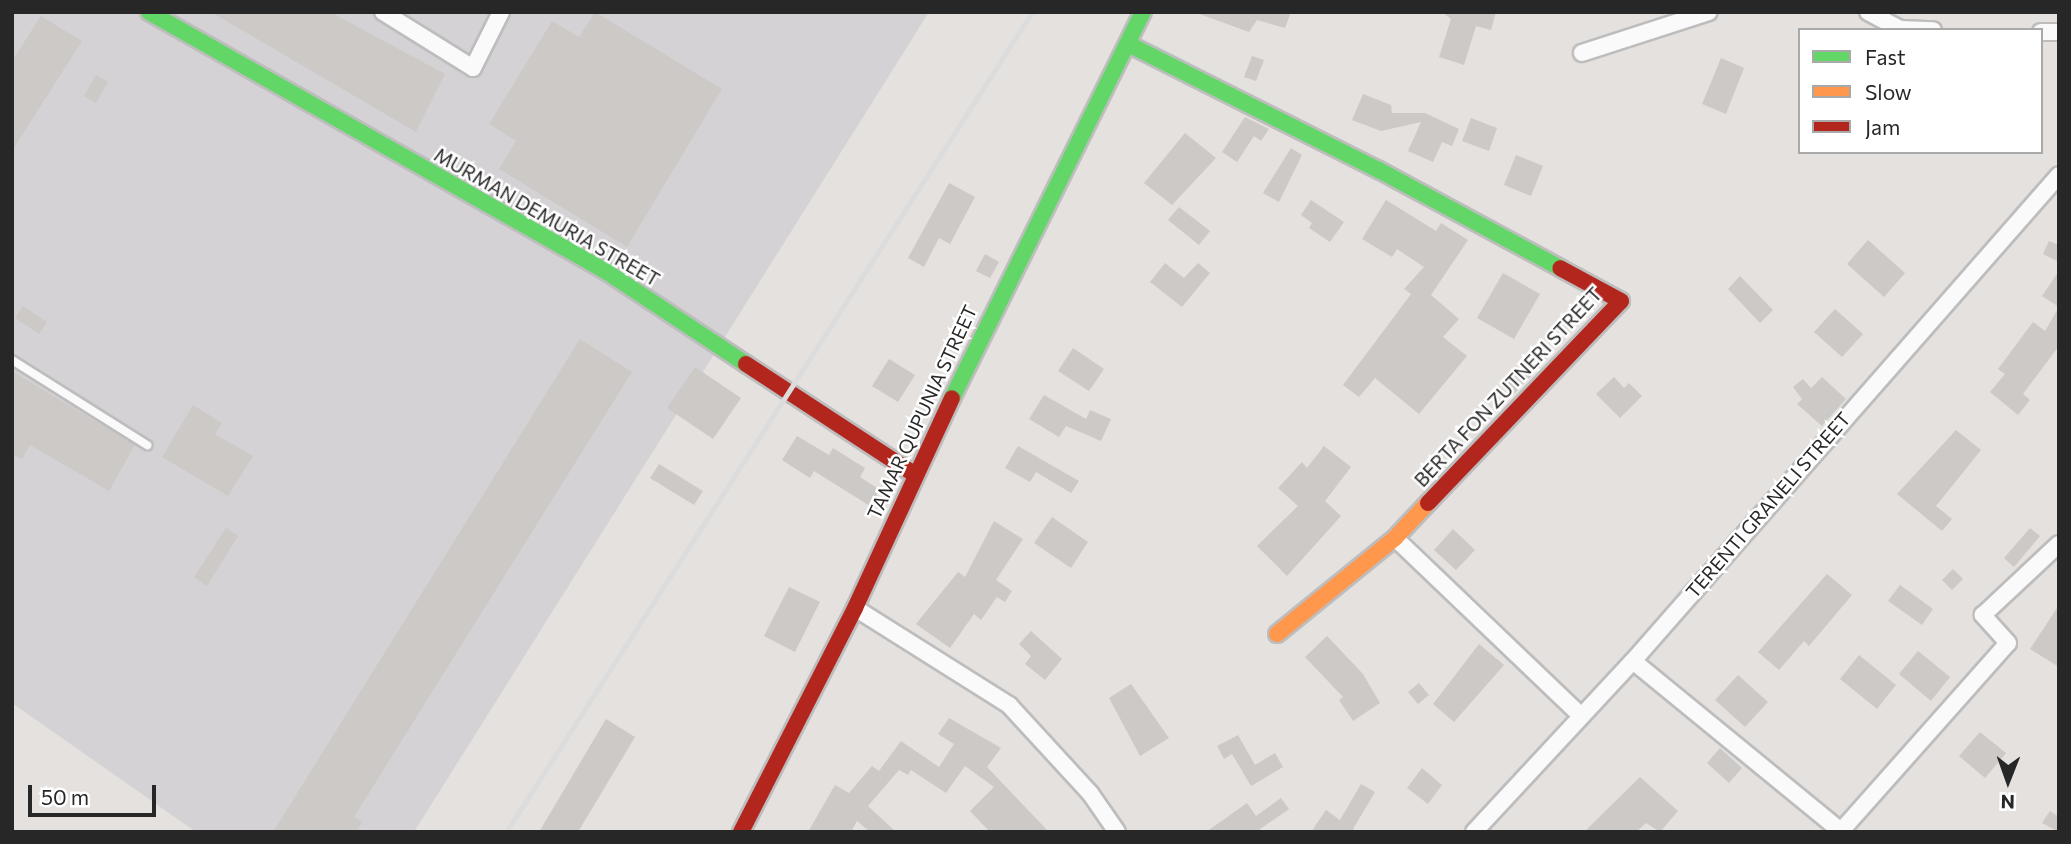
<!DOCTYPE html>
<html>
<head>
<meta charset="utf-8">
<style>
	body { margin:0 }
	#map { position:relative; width:2071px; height:844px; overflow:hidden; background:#e4e1de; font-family:Commissioner,sans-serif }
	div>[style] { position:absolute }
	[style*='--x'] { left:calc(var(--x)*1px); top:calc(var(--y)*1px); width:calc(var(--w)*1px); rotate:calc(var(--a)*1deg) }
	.industrial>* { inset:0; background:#d5d2d5 }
	.building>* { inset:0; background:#ccc9c7 }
	.roads { filter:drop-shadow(2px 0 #bebdbe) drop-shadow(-2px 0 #bebdbe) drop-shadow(0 2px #bebdbe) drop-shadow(0 -2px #bebdbe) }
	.lane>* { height:8px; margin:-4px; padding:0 4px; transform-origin:4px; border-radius:4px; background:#fbfafa }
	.street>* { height:16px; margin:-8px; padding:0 8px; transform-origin:8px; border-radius:8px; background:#fbfafa }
	.fast>* { height:16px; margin:-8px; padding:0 8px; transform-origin:8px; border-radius:8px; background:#63d668 }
	.slow>* { height:16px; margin:-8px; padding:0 8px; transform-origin:8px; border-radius:8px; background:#ff974d }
	.jam>* { height:16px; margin:-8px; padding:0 8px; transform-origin:8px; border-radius:8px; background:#b3261e }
	.rail>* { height:5px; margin:-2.5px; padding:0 2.5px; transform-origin:2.5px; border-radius:2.5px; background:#dcdcdd }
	span { translate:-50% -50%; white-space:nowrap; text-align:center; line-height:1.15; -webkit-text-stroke:5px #fff; paint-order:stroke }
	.street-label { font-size:19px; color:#272727 }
	.frame { position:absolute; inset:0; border:14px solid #272727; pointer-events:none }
	.legend { position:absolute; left:1798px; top:28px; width:245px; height:126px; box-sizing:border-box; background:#fff; border:2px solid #a9a9a9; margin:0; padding:9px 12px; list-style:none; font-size:21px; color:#272727 }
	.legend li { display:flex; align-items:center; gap:14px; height:35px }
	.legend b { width:35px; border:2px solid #a9a9a9 }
	.north { position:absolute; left:1973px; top:746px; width:70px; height:70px; -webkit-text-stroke:5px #fff; paint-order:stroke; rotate:181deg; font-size:19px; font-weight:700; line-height:28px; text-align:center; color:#272727 }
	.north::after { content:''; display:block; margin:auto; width:24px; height:32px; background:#272727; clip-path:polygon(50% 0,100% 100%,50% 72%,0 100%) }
	.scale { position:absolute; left:28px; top:785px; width:128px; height:32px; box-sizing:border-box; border:4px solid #272727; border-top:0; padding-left:9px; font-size:21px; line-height:24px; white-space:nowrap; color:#272727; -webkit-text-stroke:5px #fff; paint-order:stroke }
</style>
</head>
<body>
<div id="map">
	<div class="industrial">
		<div style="clip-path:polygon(12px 12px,929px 12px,414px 832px,196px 832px,12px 703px)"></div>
	</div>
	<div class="building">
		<div style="clip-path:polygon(211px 12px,330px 12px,445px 74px,416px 132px)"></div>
		<div style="clip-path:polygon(595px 12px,722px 89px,627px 247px,499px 169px,516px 141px,489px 124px,552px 21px,579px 37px)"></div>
		<div style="clip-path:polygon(1194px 12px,1291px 12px,1285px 28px,1257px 20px,1249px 32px)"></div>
		<div style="clip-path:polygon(1442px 12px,1496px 12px,1491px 30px,1476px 26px,1464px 65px,1439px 57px,1451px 19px)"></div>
		<div style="clip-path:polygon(41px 16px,82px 41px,12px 151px,12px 61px)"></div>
		<div style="clip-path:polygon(1252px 56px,1264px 60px,1256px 81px,1244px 77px)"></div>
		<div style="clip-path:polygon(1721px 58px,1744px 68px,1726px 114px,1702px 104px)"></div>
		<div style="clip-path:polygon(96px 75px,108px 82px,96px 103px,84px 96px)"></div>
		<div style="clip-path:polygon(1363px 94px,1391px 105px,1392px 113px,1425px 113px,1459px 129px,1452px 146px,1442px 142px,1433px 162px,1408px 151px,1421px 122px,1381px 131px,1352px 120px)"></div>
		<div style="clip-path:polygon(1245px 117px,1269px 129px,1261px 141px,1254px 136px,1237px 162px,1222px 152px)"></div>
		<div style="clip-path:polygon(1471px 118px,1497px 128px,1489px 151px,1462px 141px)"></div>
		<div style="clip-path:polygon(1185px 133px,1216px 158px,1172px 205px,1144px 183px)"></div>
		<div style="clip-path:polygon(1291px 148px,1302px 155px,1279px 202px,1263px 193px)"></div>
		<div style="clip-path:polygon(1516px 155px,1543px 166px,1531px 196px,1504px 185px)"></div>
		<div style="clip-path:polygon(949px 183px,975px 197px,950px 244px,939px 238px,924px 267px,908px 258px)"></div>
		<div style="clip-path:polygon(1311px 200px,1344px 222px,1330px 242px,1309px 228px,1312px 223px,1301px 215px)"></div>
		<div style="clip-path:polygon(1386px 200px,1436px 231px,1441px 223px,1468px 240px,1431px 295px,1459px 319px,1443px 337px,1467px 356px,1419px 414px,1375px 378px,1359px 397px,1343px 385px,1411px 294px,1404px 289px,1424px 267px,1397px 249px,1392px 257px,1362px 239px)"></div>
		<div style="clip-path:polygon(1179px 207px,1210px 231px,1199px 245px,1168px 220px)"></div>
		<div style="clip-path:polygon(1868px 240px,1905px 273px,1884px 297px,1847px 264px)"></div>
		<div style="clip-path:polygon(2049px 241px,2059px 245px,2059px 262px,2043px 254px)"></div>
		<div style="clip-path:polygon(985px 254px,999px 262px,990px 278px,976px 271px)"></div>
		<div style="clip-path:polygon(1165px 263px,1184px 278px,1198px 263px,1210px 273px,1182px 307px,1150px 282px)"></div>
		<div style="clip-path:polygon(2059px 271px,2059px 346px,2023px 394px,2030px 400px,2018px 415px,1990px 392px,2005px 374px,1998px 369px,2033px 322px,2045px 331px,2059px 307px,2042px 296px)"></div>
		<div style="clip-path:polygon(1503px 273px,1540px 294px,1514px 339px,1477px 318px)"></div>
		<div style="clip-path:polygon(1740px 276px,1773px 310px,1760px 323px,1728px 289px)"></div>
		<div style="clip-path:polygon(23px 306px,47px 322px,39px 334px,15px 318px)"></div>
		<div style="clip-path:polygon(1835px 309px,1863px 334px,1842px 357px,1814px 332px)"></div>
		<div style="clip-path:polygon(580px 339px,632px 372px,354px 817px,362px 822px,357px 832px,273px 832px)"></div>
		<div style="clip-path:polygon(1073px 348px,1104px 369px,1089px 391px,1058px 371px)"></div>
		<div style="clip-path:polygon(1533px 355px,1542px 365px,1512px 396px,1502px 386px)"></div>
		<div style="clip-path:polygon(889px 359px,915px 375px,898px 402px,872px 386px)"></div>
		<div style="clip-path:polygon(695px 367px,741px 398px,713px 439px,667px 408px)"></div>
		<div style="clip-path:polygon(12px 371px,135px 445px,109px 491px,30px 445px,22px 459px,12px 454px)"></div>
		<div style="clip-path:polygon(1614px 377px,1624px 388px,1629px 383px,1642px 396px,1620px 418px,1596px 394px)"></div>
		<div style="clip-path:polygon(1822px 377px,1846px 399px,1822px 426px,1797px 404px,1802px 399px,1793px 387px,1803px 379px,1811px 388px)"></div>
		<div style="clip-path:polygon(1044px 395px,1086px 419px,1090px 410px,1111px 419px,1101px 441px,1066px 426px,1059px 437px,1029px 419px)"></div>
		<div style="clip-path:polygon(193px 405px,222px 423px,215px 434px,253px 456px,228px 496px,162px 457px)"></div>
		<div style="clip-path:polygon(1956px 430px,1981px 450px,1936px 506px,1952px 519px,1942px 531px,1897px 494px)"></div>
		<div style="clip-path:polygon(797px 436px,829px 455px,833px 448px,865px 468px,860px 477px,880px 490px,870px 506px,814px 471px,810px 478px,782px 460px)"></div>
		<div style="clip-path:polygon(1018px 446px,1079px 481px,1071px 493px,1036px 472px,1030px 482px,1005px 468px)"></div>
		<div style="clip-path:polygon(1324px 446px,1351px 467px,1325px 501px,1341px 516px,1287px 576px,1257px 546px,1298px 506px,1278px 488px,1302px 462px,1307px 468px)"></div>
		<div style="clip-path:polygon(659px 464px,703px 491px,694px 505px,650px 478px)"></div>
		<div style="clip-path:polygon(1052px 517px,1088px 542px,1071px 568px,1034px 543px)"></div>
		<div style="clip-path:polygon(994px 521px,1023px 539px,996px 580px,1012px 591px,1005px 602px,997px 597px,981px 620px,974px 614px,950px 648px,916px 624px,958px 572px,965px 577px)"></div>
		<div style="clip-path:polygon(226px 528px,238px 536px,207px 586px,194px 577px)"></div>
		<div style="clip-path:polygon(2030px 528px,2040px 536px,2014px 567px,2004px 558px)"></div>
		<div style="clip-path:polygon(1453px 529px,1475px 550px,1456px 570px,1434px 550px)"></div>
		<div style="clip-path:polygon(1953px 569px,1963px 579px,1952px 590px,1942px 580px)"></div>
		<div style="clip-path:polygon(1827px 574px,1852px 595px,1809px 646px,1804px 641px,1779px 670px,1758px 652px)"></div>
		<div style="clip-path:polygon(1900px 585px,1933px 609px,1922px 625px,1888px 601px)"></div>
		<div style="clip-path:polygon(789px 587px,820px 602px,795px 652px,764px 636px)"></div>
		<div style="clip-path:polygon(2059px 605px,2059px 667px,2030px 649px)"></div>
		<div style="clip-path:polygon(1031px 631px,1062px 659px,1045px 680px,1025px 664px,1031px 656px,1019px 644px)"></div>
		<div style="clip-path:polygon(1327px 636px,1363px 674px,1380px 703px,1353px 721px,1339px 700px,1343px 697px,1305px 657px)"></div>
		<div style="clip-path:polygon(1479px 644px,1504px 665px,1454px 722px,1433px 704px)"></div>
		<div style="clip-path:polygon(1918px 651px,1950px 677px,1931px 701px,1899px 674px)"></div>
		<div style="clip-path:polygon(1859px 655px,1896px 685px,1877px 709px,1840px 679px)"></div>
		<div style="clip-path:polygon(1738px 675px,1768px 702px,1745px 727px,1715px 700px)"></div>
		<div style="clip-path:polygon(1419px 683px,1429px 695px,1418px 704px,1408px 692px)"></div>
		<div style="clip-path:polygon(1131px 684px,1169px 738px,1140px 756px,1109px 698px)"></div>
		<div style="clip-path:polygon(949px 718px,1001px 748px,987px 767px,1049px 832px,990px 832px,970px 811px,994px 787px,965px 766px,946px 793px,911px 770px,908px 775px,899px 770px,868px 806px,896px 832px,870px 832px,857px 821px,851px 832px,808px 832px,835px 785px,849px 793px,872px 766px,879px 771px,901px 741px,939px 767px,954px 744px,938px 734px)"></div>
		<div style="clip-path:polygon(606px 719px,635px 737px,578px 832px,539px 832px)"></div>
		<div style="clip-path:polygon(1980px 732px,2006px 753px,1985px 778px,1959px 756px)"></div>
		<div style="clip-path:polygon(1238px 735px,1255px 765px,1275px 753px,1283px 767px,1251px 786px,1232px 754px,1224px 759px,1217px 746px)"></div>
		<div style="clip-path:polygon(1720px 748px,1742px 768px,1729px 783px,1707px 763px)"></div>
		<div style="clip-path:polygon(1422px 768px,1442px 785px,1428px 804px,1407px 788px)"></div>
		<div style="clip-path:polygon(1640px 777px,1678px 811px,1660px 832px,1646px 823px,1636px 832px,1584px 832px)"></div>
		<div style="clip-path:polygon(1361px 784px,1375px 792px,1353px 829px,1358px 832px,1311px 832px,1326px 810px,1340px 820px)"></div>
		<div style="clip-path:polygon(1281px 798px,1289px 809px,1256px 832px,1206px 832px,1247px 803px,1256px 816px)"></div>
		<div style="clip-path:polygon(2050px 811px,2059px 817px,2059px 832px,2042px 823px)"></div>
	</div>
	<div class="roads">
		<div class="lane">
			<div style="--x:12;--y:360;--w:160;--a:32.2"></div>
		</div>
		<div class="street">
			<div style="--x:383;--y:12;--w:106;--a:31.9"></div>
			<div style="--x:473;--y:68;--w:63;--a:-63.4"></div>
			<div style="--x:1868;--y:12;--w:36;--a:28"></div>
			<div style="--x:1900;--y:29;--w:33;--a:2"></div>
			<div style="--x:2041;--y:32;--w:18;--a:0"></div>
			<div style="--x:1582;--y:53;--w:133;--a:-17.9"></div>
			<div style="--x:1395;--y:538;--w:255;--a:43.7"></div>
			<div style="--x:855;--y:608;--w:182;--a:32.2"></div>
			<div style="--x:1009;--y:705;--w:120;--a:47.4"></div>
			<div style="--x:1090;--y:793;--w:47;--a:55.3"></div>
			<div style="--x:1633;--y:661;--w:270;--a:39.3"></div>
			<div style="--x:1841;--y:831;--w:251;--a:-48.4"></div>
			<div style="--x:2008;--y:643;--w:38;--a:-132"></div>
			<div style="--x:1983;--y:615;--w:104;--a:-43.1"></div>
			<div style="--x:1474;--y:832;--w:233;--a:-47.1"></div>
			<div style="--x:1633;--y:661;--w:646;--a:-48.76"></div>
		</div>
		<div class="fast">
			<div style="--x:149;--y:12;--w:527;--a:29.58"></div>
			<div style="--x:607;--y:272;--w:167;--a:33.5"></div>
			<div style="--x:1128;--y:44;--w:281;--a:26.7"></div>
			<div style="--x:1379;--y:170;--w:206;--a:28.4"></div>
			<div style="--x:952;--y:398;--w:431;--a:-63.7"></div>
		</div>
		<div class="slow">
			<div style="--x:1277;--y:634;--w:152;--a:-39.1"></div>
			<div style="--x:1395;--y:538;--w:48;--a:-46.7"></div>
		</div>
		<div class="jam">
			<div style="--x:746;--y:364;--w:201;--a:33.2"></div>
			<div style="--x:1428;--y:503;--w:279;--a:-46.3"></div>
			<div style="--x:1621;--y:301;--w:69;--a:-151.6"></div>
			<div style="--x:741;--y:832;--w:251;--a:-63"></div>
			<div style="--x:855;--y:608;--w:231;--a:-65.2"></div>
		</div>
	</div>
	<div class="rail">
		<div style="--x:506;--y:832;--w:974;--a:-57.32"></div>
	</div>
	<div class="street-label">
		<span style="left:547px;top:217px;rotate:30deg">MURMAN DEMURIA STREET</span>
		<span style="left:1508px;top:387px;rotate:-47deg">BERTA FON ZUTNERI STREET</span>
		<span style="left:922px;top:412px;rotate:-65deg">TAMAR QUPUNIA STREET</span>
		<span style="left:1768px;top:505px;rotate:-49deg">TERENTI GRANELI STREET</span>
	</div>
	<div class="frame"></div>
	<ul class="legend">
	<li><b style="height:9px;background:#63d668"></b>Fast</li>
	<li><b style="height:9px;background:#ff974d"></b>Slow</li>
	<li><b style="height:9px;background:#b3261e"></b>Jam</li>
	</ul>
	<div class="north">N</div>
	<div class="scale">50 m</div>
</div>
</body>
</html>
